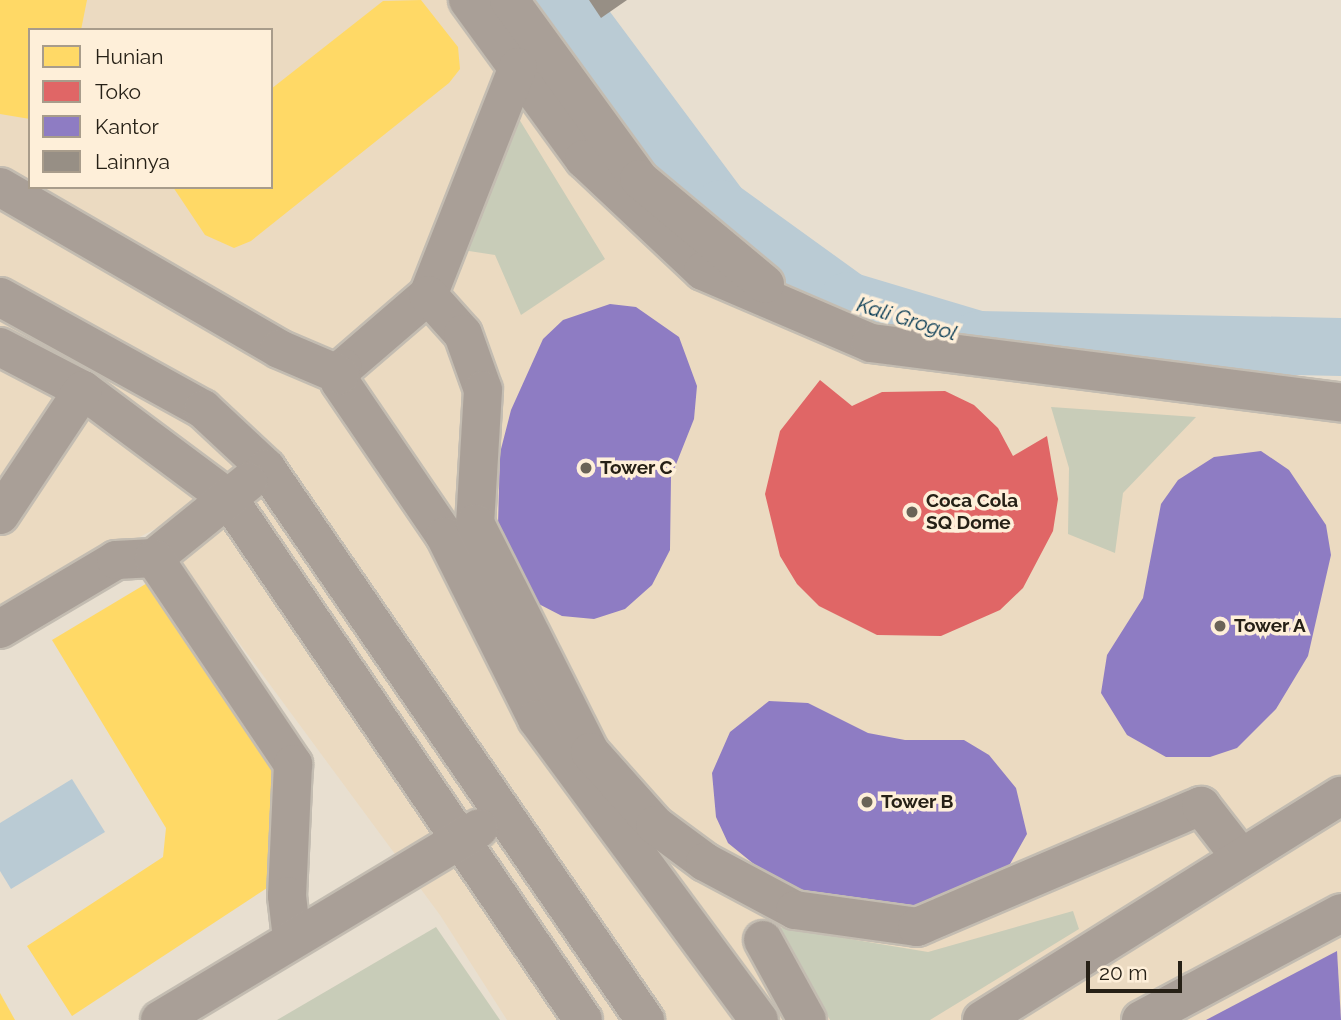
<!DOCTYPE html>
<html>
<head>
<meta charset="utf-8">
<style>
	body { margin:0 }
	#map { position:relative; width:1341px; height:1020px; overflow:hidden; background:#e8dfd0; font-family:Raleway,sans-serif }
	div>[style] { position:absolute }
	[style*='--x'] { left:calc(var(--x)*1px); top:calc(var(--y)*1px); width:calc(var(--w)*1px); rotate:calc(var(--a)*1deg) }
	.built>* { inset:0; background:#ebdac1 }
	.green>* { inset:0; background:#c8ccb8 }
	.water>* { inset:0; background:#bacbd4 }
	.homes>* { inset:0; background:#ffd966 }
	.shops>* { inset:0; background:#e06666 }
	.offices>* { inset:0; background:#8e7cc3 }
	.river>* { height:58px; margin:-29px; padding:0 29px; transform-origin:29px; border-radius:29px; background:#bacbd4 }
	.building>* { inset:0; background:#978f85 }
	.roads { filter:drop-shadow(2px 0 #c3bcb1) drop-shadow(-2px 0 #c3bcb1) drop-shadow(0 2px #c3bcb1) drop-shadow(0 -2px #c3bcb1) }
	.minor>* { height:38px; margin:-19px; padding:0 19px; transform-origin:19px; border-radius:19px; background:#a99f97 }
	.dots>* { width:19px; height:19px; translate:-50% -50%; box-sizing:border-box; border:4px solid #feefd9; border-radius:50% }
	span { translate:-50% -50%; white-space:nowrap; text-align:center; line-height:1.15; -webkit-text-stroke:7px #feefd9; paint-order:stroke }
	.poi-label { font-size:19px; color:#262016; font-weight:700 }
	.left { translate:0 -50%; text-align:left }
	.water-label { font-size:21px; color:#003651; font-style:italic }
	.legend { position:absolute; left:28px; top:28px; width:245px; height:161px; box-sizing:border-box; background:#feefd9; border:2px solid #a89c8b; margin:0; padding:9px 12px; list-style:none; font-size:21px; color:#262016 }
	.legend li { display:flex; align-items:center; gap:14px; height:35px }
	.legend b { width:35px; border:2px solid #a89c8b }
	.scale { position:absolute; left:1086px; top:961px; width:96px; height:32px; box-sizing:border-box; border:4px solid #262016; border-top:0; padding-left:9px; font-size:21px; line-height:24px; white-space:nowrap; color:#262016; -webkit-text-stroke:5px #feefd9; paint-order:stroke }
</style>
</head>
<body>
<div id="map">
	<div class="built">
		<div style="clip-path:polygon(evenodd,0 0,517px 0,718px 263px,883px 362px,1341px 399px,1341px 1020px,507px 1020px,440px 915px,155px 529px,0 610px,0 0,30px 30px,271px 30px,271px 187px,30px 187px,30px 30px)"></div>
	</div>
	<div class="green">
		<div style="clip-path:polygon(511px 106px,605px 259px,521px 315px,495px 255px,456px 249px)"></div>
		<div style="clip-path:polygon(1051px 407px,1196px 417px,1123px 493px,1115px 553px,1068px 534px,1069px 468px)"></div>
		<div style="clip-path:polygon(1073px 911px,1079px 929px,930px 1020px,830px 1020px,778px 927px,928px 952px)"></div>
		<div style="clip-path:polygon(436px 927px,500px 1020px,277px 1020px)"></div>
	</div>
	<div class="water">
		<div style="clip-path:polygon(72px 779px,105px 832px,11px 889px,0 871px,0 823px)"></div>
	</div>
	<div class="homes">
		<div style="clip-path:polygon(0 0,87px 0,81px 30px,30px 30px,30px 119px,0 114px)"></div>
		<div style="clip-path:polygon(421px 0,458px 47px,460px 69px,449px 83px,251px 241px,234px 248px,205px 235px,173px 187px,271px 187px,271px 89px,383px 1px)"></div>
		<div style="clip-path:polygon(159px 576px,277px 770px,267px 888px,72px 1016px,27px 946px,163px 857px,166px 828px,52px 640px)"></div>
		<div style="clip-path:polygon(0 993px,15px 1020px,0 1020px)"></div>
	</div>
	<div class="shops">
		<div style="clip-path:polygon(820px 380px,852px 406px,882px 392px,945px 391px,974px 405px,998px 428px,1013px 456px,1047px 436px,1058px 499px,1053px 531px,1023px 588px,1000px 610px,941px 636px,877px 635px,819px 606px,797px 584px,780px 556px,765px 494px,780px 431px)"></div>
	</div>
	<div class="offices">
		<div style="clip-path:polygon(610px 304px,636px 307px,679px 337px,697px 386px,694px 419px,671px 477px,670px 550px,652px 585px,625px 609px,594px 619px,562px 616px,533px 601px,504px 559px,498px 525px,500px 453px,511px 410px,543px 339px,563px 320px)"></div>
		<div style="clip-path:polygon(1261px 451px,1289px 470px,1326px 525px,1331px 555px,1308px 656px,1276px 709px,1237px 748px,1210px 757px,1166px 757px,1127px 735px,1101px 693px,1107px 655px,1143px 598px,1161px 504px,1178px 480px,1214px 457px)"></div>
		<div style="clip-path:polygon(769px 701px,808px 703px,868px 733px,905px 740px,964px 740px,989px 755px,1016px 788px,1027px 834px,1010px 864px,989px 885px,929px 915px,826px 903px,770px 877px,728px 843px,716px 817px,712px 773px,730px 732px)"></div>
		<div style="clip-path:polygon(1337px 951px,1341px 1020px,1206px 1020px)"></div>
	</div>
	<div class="river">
		<div style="--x:565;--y:0;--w:261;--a:53.3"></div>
		<div style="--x:721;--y:209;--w:157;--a:35.9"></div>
		<div style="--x:848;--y:301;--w:136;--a:16.7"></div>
		<div style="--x:978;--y:340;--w:363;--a:1.1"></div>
	</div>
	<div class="building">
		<div style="clip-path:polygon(589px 0,627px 0,601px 18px)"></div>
	</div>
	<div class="roads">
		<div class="minor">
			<div style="--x:468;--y:0;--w:197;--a:53.9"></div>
			<div style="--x:584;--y:159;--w:163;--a:43.3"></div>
			<div style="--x:703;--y:271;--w:183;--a:23.2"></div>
			<div style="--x:871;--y:343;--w:474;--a:7.2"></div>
			<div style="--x:509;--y:0;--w:221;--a:54"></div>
			<div style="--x:639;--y:179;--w:164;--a:39.8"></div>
			<div style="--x:518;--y:67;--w:245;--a:111.5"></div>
			<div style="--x:428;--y:295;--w:112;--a:139.3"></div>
			<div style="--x:343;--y:368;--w:14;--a:102"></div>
			<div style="--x:340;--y:382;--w:186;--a:55.7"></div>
			<div style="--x:445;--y:536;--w:205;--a:63.3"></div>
			<div style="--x:537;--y:719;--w:374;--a:53.6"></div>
			<div style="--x:0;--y:187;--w:323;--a:30.1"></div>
			<div style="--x:279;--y:349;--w:66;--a:23.1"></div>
			<div style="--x:428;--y:295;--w:52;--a:48.1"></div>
			<div style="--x:463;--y:334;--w:59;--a:70.3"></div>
			<div style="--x:483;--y:390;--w:133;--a:93.4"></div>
			<div style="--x:475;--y:523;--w:256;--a:63.3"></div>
			<div style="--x:590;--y:752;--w:98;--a:48.3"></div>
			<div style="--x:655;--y:825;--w:62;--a:36.5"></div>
			<div style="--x:705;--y:862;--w:102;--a:28.1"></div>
			<div style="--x:795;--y:910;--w:123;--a:7.9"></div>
			<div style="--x:917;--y:927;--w:309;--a:-23.1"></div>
			<div style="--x:1201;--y:806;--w:62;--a:52.2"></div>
			<div style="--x:0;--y:297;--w:232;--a:28.9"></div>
			<div style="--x:203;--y:409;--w:86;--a:43.1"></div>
			<div style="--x:266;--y:468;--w:670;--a:55.53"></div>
			<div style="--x:0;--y:347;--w:93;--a:27.4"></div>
			<div style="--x:83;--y:390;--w:181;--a:36.7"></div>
			<div style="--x:228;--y:498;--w:631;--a:55.78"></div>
			<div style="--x:0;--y:515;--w:150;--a:-56.4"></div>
			<div style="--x:154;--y:558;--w:121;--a:-39"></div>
			<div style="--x:0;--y:629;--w:135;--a:-30.7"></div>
			<div style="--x:116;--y:560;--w:38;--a:-3"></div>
			<div style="--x:154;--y:558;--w:249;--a:56"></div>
			<div style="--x:293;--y:764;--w:132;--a:92.6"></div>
			<div style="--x:287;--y:896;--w:42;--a:83.2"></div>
			<div style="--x:763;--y:940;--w:91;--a:61.2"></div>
			<div style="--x:160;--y:1020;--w:372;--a:-31"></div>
			<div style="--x:982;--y:1020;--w:423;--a:-32"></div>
			<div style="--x:1141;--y:1020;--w:227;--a:-28.1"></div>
		</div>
	</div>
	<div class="dots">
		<div style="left:586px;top:468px;background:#6a6357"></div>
		<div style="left:912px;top:512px;background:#6a6357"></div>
		<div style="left:1220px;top:626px;background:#6a6357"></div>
		<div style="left:867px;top:802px;background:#6a6357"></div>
	</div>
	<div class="poi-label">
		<span class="left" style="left:600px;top:468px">Tower C</span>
		<span class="left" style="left:926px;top:512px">Coca Cola<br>SQ Dome</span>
		<span class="left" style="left:1234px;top:626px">Tower A</span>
		<span class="left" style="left:881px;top:802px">Tower B</span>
	</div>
	<div class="water-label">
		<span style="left:907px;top:319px;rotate:17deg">Kali Grogol</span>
	</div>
	<ul class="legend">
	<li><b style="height:19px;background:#ffd966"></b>Hunian</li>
	<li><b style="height:19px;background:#e06666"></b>Toko</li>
	<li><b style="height:19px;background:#8e7cc3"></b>Kantor</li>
	<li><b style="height:19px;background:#978f85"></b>Lainnya</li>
	</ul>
	<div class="scale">20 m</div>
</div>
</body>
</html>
